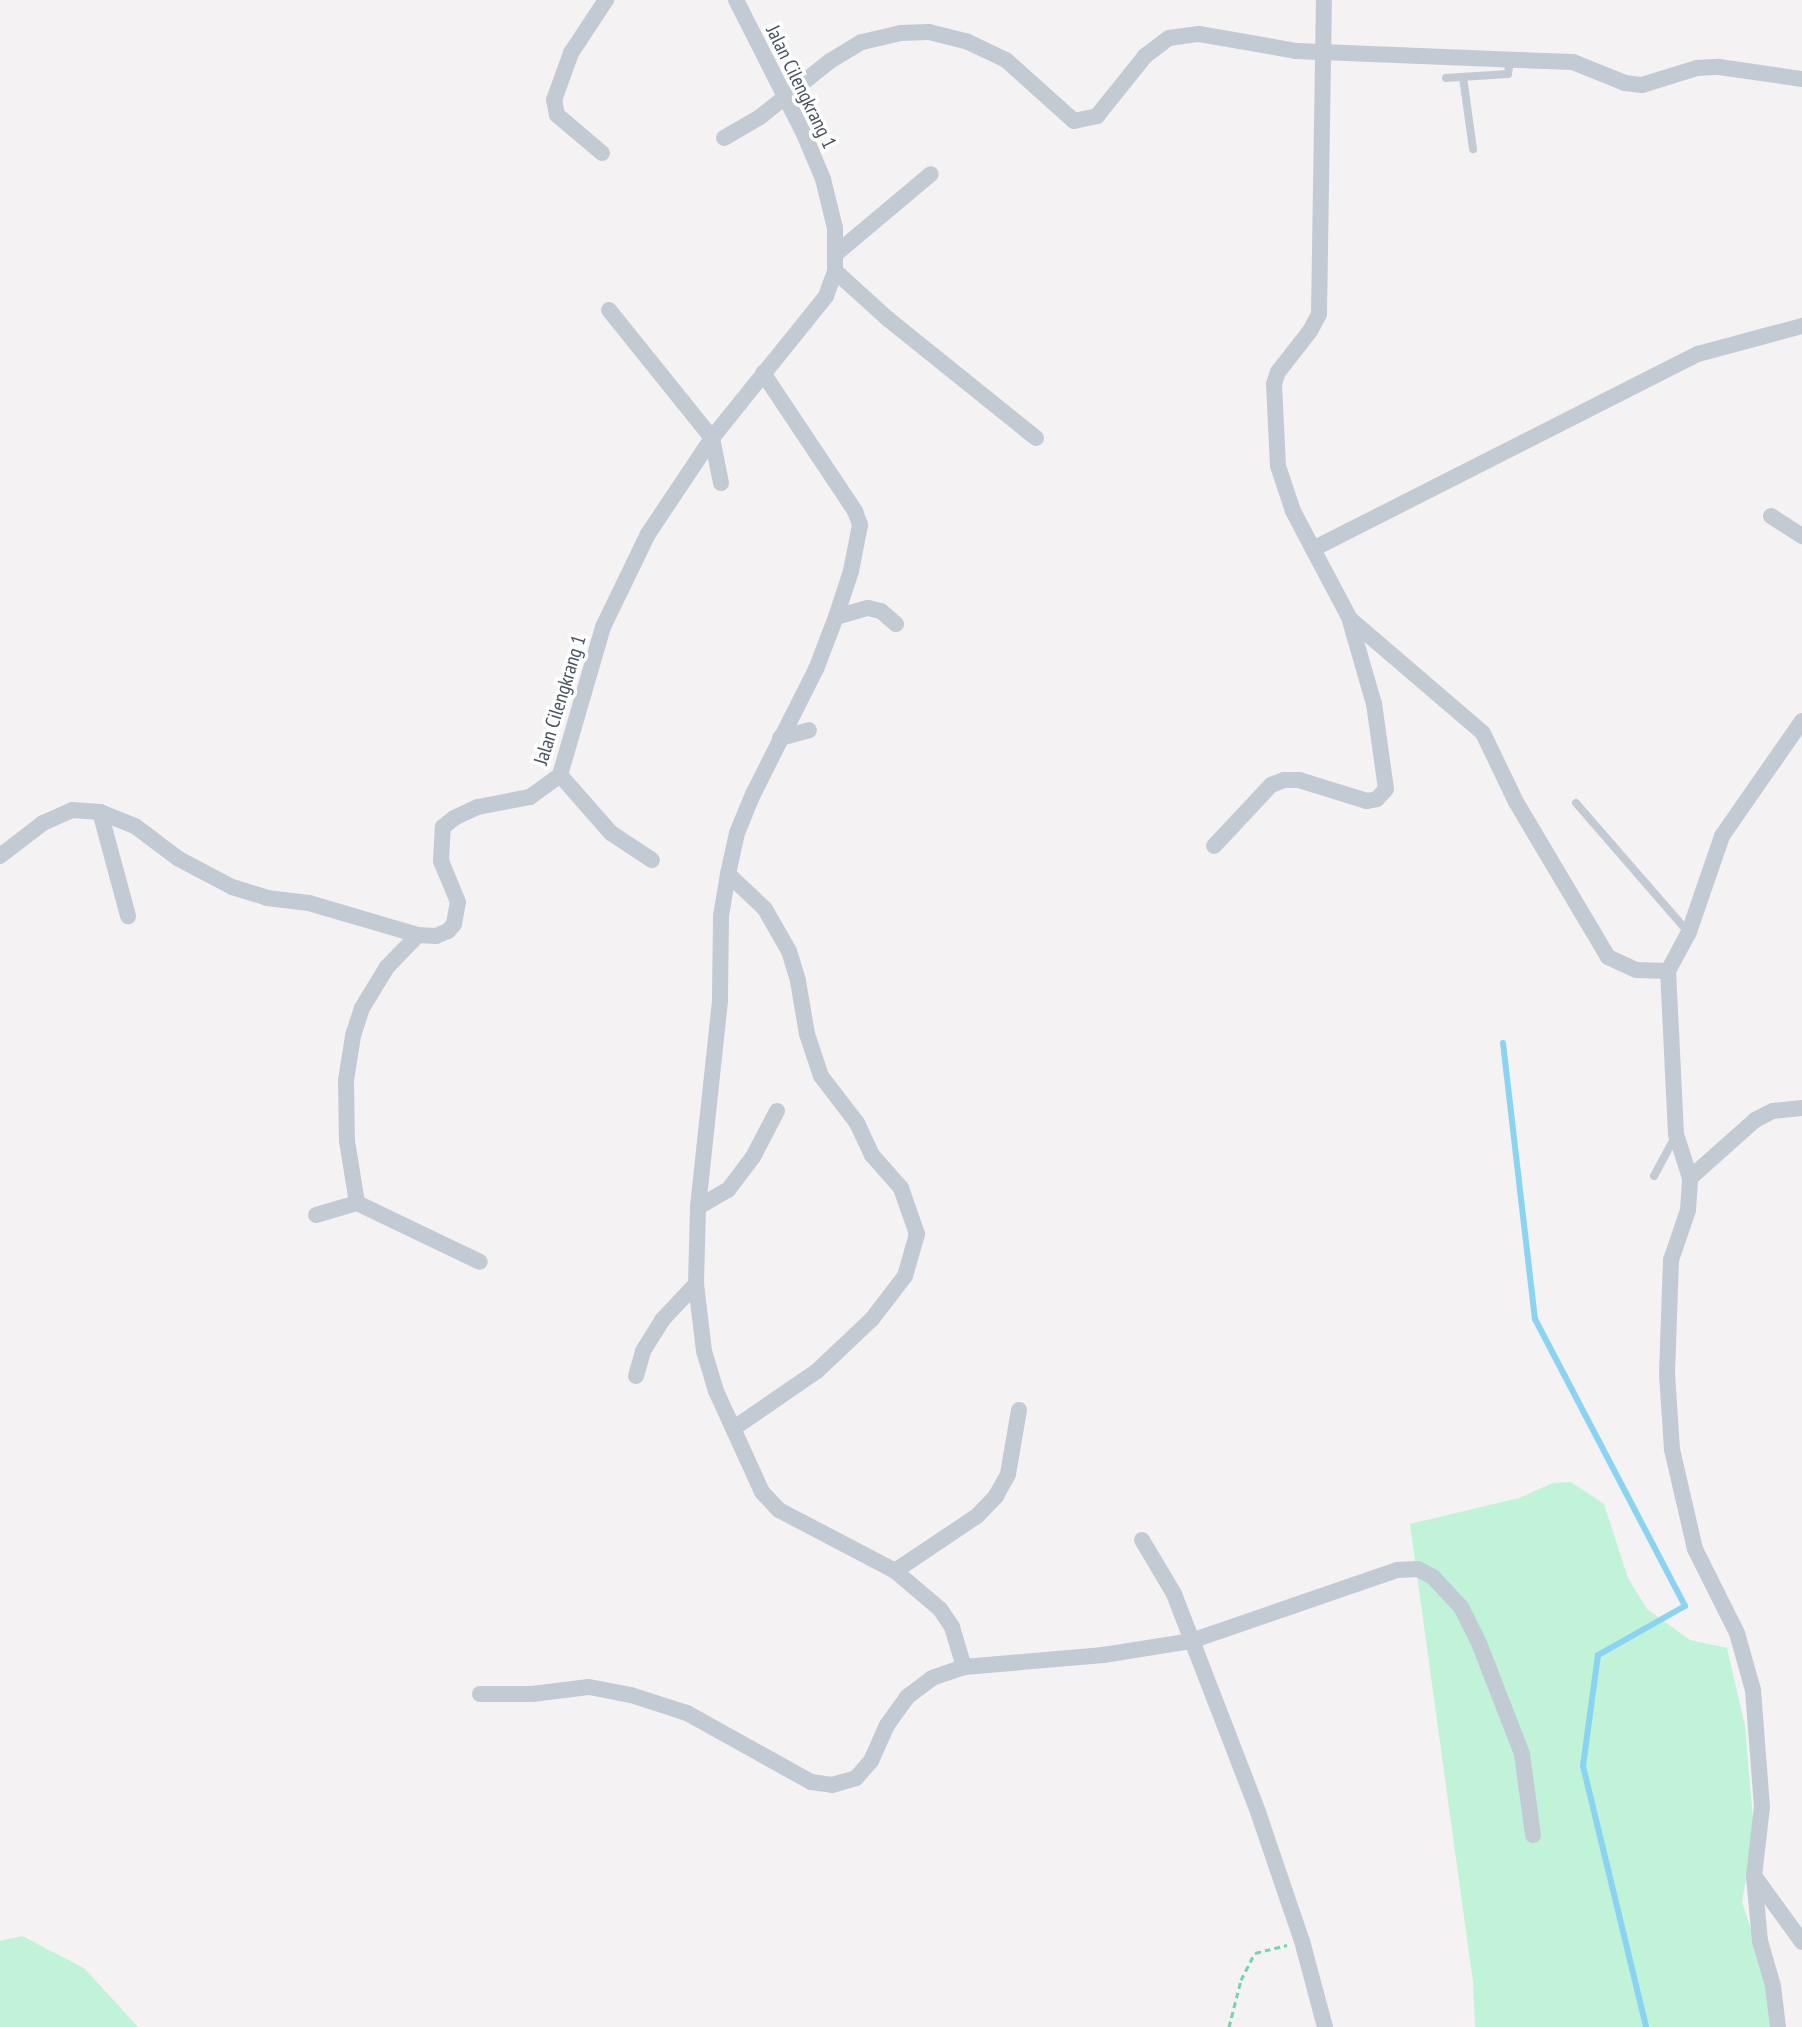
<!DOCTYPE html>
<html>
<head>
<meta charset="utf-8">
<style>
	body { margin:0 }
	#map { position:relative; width:1802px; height:2027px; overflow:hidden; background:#f4f2f2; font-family:"PT Sans Narrow",sans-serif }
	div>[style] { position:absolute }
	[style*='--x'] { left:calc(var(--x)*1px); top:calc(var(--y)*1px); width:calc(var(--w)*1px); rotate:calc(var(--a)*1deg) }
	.green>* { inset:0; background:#c0f3d8 }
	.stream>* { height:6px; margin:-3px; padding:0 3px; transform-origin:3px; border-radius:3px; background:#8ad4f2 }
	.path>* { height:3px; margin-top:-1.5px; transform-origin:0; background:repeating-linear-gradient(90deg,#75d4ad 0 6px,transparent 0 10px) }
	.lane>* { height:8px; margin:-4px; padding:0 4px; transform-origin:4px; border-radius:4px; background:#c2cbd4 }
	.street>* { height:16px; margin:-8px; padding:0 8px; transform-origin:8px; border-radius:8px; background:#c2cbd4 }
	span { translate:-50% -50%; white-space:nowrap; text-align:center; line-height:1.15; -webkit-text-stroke:7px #fff; paint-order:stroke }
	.street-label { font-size:20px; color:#485361 }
</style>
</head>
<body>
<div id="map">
	<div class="green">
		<div style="clip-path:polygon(1571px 1482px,1604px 1504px,1628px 1578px,1647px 1609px,1690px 1640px,1727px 1648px,1745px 1726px,1754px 1831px,1742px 1902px,1777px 2008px,1778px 2027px,1475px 2027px,1473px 1982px,1410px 1524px,1519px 1498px,1553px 1483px)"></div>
		<div style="clip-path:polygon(22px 1936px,84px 1968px,138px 2027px,0 2027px,0 1941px)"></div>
	</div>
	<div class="stream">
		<div style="--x:1503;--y:1043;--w:278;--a:83.4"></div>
		<div style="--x:1535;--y:1319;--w:324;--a:62.4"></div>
		<div style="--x:1685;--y:1606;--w:100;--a:150.6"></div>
		<div style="--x:1598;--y:1655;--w:112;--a:97.7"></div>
		<div style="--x:1583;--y:1766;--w:268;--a:76.4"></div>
	</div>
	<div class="path">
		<div style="--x:1229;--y:2027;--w:49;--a:-75.7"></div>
		<div style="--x:1241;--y:1980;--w:30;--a:-63"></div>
		<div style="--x:1255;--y:1953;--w:33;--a:-14"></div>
	</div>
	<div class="lane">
		<div style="--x:1463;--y:77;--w:73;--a:82.1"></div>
		<div style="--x:1446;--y:78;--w:62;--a:-3.7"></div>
		<div style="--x:1508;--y:74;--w:14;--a:-82"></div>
		<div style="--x:1576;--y:803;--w:171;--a:49"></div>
		<div style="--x:1654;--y:1176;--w:47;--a:-61.8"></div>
	</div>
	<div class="street">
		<div style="--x:724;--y:138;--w:42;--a:-30.3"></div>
		<div style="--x:760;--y:117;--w:90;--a:-38.7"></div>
		<div style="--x:830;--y:61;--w:37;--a:-31"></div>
		<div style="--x:862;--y:42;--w:40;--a:-13"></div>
		<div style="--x:901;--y:33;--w:28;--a:-2"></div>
		<div style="--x:929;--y:32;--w:38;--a:14"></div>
		<div style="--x:966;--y:41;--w:44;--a:25.4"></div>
		<div style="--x:1006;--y:60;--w:91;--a:41.9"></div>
		<div style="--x:1074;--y:121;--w:24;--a:-12"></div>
		<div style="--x:1097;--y:116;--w:77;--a:-51.3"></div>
		<div style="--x:1145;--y:56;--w:30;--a:-37"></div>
		<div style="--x:1169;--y:38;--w:30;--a:-8"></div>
		<div style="--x:1199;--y:34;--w:98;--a:9.9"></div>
		<div style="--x:1296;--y:51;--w:277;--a:2.3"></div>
		<div style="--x:1573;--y:62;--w:56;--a:22"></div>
		<div style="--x:1625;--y:83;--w:17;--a:7"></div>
		<div style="--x:1642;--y:85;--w:58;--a:-17.2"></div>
		<div style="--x:1697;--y:68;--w:22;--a:-3"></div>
		<div style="--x:1719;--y:67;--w:84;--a:8.2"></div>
		<div style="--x:602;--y:153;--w:59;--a:-139.8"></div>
		<div style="--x:557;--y:115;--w:15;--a:-101"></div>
		<div style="--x:554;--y:100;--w:50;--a:-70.1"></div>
		<div style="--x:571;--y:53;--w:64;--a:-56.6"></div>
		<div style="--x:838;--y:252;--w:121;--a:-40"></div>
		<div style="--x:835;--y:271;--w:72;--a:42.2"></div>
		<div style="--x:888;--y:319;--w:190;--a:38.8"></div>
		<div style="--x:609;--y:310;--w:164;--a:51.2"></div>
		<div style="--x:712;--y:438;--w:46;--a:78.7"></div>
		<div style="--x:763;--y:373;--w:166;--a:56.3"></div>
		<div style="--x:855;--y:511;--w:15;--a:70"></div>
		<div style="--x:860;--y:525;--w:47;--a:101.1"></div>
		<div style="--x:851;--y:571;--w:48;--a:108.1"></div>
		<div style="--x:836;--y:617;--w:56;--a:111"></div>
		<div style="--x:816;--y:669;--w:140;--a:116.7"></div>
		<div style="--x:753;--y:794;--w:42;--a:112.3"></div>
		<div style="--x:737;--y:833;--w:42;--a:102.4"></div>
		<div style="--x:728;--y:874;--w:43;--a:99.5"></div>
		<div style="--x:721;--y:916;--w:85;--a:90.7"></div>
		<div style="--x:720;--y:1001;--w:207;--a:96.1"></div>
		<div style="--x:698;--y:1207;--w:77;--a:91.5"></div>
		<div style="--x:696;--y:1284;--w:67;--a:83.2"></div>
		<div style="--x:704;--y:1351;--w:42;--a:73.3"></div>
		<div style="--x:716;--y:1391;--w:111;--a:65.5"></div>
		<div style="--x:762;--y:1492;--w:25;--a:47"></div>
		<div style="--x:779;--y:1510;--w:131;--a:27.7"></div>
		<div style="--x:895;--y:1571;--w:59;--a:40.2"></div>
		<div style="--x:940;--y:1609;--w:22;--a:56"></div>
		<div style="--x:952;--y:1627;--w:42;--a:73.3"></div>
		<div style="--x:1771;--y:516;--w:37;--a:33"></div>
		<div style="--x:1313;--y:549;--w:43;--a:-117.8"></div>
		<div style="--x:1293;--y:511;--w:47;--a:-108.4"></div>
		<div style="--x:1278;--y:466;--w:82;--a:-92.8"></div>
		<div style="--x:1274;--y:384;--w:13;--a:-72"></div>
		<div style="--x:1278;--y:372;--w:52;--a:-52"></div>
		<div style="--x:1310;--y:331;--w:19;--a:-62"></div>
		<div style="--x:1319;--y:314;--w:314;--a:-89.1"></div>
		<div style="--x:836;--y:617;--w:33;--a:-16"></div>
		<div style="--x:868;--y:608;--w:13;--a:13"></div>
		<div style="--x:881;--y:611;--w:20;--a:41"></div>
		<div style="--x:780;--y:738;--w:30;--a:-15"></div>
		<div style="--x:560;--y:775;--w:77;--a:48.7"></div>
		<div style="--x:611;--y:833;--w:49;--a:33.4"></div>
		<div style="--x:100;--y:812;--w:108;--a:74.9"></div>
		<div style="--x:1214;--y:846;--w:83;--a:-46.9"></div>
		<div style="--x:1271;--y:785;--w:14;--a:-21"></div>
		<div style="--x:1284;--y:780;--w:15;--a:0"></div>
		<div style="--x:1299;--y:780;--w:71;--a:17.2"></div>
		<div style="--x:1367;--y:801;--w:10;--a:-11"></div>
		<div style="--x:1377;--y:799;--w:13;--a:-48"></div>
		<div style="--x:1386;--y:789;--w:86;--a:-98"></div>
		<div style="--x:1374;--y:704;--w:86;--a:-106.1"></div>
		<div style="--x:0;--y:856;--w:54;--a:-37.5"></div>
		<div style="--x:43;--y:823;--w:32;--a:-24"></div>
		<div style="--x:72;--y:810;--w:28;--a:4"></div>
		<div style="--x:100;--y:812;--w:38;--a:22"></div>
		<div style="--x:135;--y:826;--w:55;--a:36.9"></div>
		<div style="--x:179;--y:859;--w:60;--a:27.8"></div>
		<div style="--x:232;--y:887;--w:37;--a:17"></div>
		<div style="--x:267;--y:898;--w:42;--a:6.8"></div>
		<div style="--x:309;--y:903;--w:114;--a:16.4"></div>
		<div style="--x:418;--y:935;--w:18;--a:3"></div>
		<div style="--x:436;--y:936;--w:13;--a:-23"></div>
		<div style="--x:448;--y:931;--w:9;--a:-49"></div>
		<div style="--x:454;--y:924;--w:22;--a:-80"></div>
		<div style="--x:458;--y:902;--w:44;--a:-112.5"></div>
		<div style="--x:441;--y:861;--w:34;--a:-87"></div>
		<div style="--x:443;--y:827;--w:14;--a:-39"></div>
		<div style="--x:454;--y:818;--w:26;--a:-25"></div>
		<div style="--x:478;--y:807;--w:53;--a:-10.9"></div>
		<div style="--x:530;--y:797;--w:37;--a:-36"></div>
		<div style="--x:560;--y:775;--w:154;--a:-73.8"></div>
		<div style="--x:603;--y:627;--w:103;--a:-64.2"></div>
		<div style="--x:648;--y:534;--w:115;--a:-56.3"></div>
		<div style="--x:712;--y:438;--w:182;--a:-51.2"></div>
		<div style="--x:826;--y:296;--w:27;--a:-70"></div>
		<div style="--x:835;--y:271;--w:43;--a:-90"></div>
		<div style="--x:835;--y:228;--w:50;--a:-103.8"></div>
		<div style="--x:823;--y:179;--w:49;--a:-112.9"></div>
		<div style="--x:804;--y:134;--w:150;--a:-116.9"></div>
		<div style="--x:728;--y:874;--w:51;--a:43.4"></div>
		<div style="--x:765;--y:909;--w:48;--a:60.3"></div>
		<div style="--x:789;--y:951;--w:31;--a:73"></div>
		<div style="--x:798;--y:981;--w:54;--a:80.4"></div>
		<div style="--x:807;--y:1034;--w:44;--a:71.6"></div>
		<div style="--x:821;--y:1076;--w:59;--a:52.5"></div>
		<div style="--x:857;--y:1123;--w:35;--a:65"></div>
		<div style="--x:872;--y:1155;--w:44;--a:48.7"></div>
		<div style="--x:901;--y:1188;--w:49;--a:70.8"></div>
		<div style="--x:917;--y:1234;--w:44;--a:105.9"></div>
		<div style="--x:905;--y:1276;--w:54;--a:127.5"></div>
		<div style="--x:872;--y:1319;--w:76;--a:136.6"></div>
		<div style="--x:817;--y:1371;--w:101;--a:145.5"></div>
		<div style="--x:418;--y:935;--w:45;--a:134.1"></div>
		<div style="--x:387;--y:967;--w:48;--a:121.4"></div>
		<div style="--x:362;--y:1008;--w:29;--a:108"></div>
		<div style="--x:353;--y:1036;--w:45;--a:99"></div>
		<div style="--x:346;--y:1080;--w:61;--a:89.1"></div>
		<div style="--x:347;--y:1141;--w:63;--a:80.8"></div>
		<div style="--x:357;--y:1203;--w:136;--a:25.6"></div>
		<div style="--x:1668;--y:971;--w:32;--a:-178"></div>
		<div style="--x:1636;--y:970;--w:31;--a:-155"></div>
		<div style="--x:1608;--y:957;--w:180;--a:-120.7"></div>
		<div style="--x:1516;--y:802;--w:76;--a:-115.6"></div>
		<div style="--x:1483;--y:733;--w:175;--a:-139.4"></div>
		<div style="--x:1350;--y:619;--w:79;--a:-117.9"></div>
		<div style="--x:1313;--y:549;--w:432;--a:-26.9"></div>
		<div style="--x:1698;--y:354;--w:108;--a:-15.1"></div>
		<div style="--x:1690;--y:1178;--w:87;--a:-41.7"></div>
		<div style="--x:1755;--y:1120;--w:20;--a:-27"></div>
		<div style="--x:1773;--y:1111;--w:29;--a:-6"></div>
		<div style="--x:698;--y:1207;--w:34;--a:-30"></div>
		<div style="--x:728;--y:1190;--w:41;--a:-52.9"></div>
		<div style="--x:753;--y:1157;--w:52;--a:-62.4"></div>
		<div style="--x:316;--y:1215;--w:43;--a:-16.3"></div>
		<div style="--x:636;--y:1376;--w:26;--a:-74"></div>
		<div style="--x:643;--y:1351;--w:36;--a:-58"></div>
		<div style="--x:662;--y:1320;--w:50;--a:-46.6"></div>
		<div style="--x:1142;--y:1540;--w:63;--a:59.3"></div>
		<div style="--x:1174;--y:1594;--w:234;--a:68.9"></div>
		<div style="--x:1258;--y:1812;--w:136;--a:71.2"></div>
		<div style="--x:1302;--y:1941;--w:89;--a:75"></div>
		<div style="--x:895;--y:1571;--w:99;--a:-33.9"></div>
		<div style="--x:977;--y:1516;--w:28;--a:-46"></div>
		<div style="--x:996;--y:1496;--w:25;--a:-61"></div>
		<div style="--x:1008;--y:1474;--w:65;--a:-80.2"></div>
		<div style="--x:480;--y:1694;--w:52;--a:0"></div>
		<div style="--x:532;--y:1694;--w:57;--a:-7"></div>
		<div style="--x:589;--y:1687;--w:43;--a:10.8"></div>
		<div style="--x:631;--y:1695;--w:59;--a:17.8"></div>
		<div style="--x:687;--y:1713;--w:142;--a:29.1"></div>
		<div style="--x:811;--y:1782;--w:21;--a:8"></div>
		<div style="--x:832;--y:1785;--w:25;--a:-16"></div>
		<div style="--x:856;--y:1778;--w:23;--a:-49"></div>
		<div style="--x:871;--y:1761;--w:39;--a:-66"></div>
		<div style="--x:887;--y:1725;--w:34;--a:-54"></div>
		<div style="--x:907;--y:1697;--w:31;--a:-37"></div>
		<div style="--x:932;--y:1678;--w:34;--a:-19"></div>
		<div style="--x:964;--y:1667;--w:140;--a:-4.9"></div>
		<div style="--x:1103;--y:1655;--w:89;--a:-9"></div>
		<div style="--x:1191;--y:1641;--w:218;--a:-19"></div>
		<div style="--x:1397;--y:1570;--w:21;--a:-3"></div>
		<div style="--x:1418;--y:1569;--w:17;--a:28"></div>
		<div style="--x:1433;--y:1577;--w:41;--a:47"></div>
		<div style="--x:1461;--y:1607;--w:40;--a:63.4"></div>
		<div style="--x:1479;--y:1643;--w:119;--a:68.8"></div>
		<div style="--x:1522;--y:1754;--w:82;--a:82.3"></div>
		<div style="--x:1755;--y:1877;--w:80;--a:54.1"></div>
		<div style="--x:1778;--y:2027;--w:41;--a:-97"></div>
		<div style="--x:1773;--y:1986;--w:47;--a:-106.1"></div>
		<div style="--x:1760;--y:1941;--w:65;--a:-95.3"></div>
		<div style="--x:1754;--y:1876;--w:69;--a:-83.4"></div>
		<div style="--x:1762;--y:1807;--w:117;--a:-94.4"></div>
		<div style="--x:1753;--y:1690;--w:59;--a:-105.7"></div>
		<div style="--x:1737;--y:1633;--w:94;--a:-116.6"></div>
		<div style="--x:1695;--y:1549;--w:103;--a:-103"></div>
		<div style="--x:1672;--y:1449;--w:75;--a:-93.8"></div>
		<div style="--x:1667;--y:1374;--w:114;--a:-88"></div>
		<div style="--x:1671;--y:1260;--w:53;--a:-71.2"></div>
		<div style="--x:1688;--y:1210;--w:32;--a:-86"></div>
		<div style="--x:1690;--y:1178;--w:46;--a:-107.7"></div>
		<div style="--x:1676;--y:1134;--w:163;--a:-92.8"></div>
		<div style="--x:1668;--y:971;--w:44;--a:-61.7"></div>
		<div style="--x:1689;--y:932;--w:102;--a:-71"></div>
		<div style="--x:1722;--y:836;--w:140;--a:-55.2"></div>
	</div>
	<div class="street-label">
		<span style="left:801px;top:87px;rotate:64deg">Jalan Cilengkrang 1</span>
		<span style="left:560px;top:700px;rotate:-73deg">Jalan Cilengkrang 1</span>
	</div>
</div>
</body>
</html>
